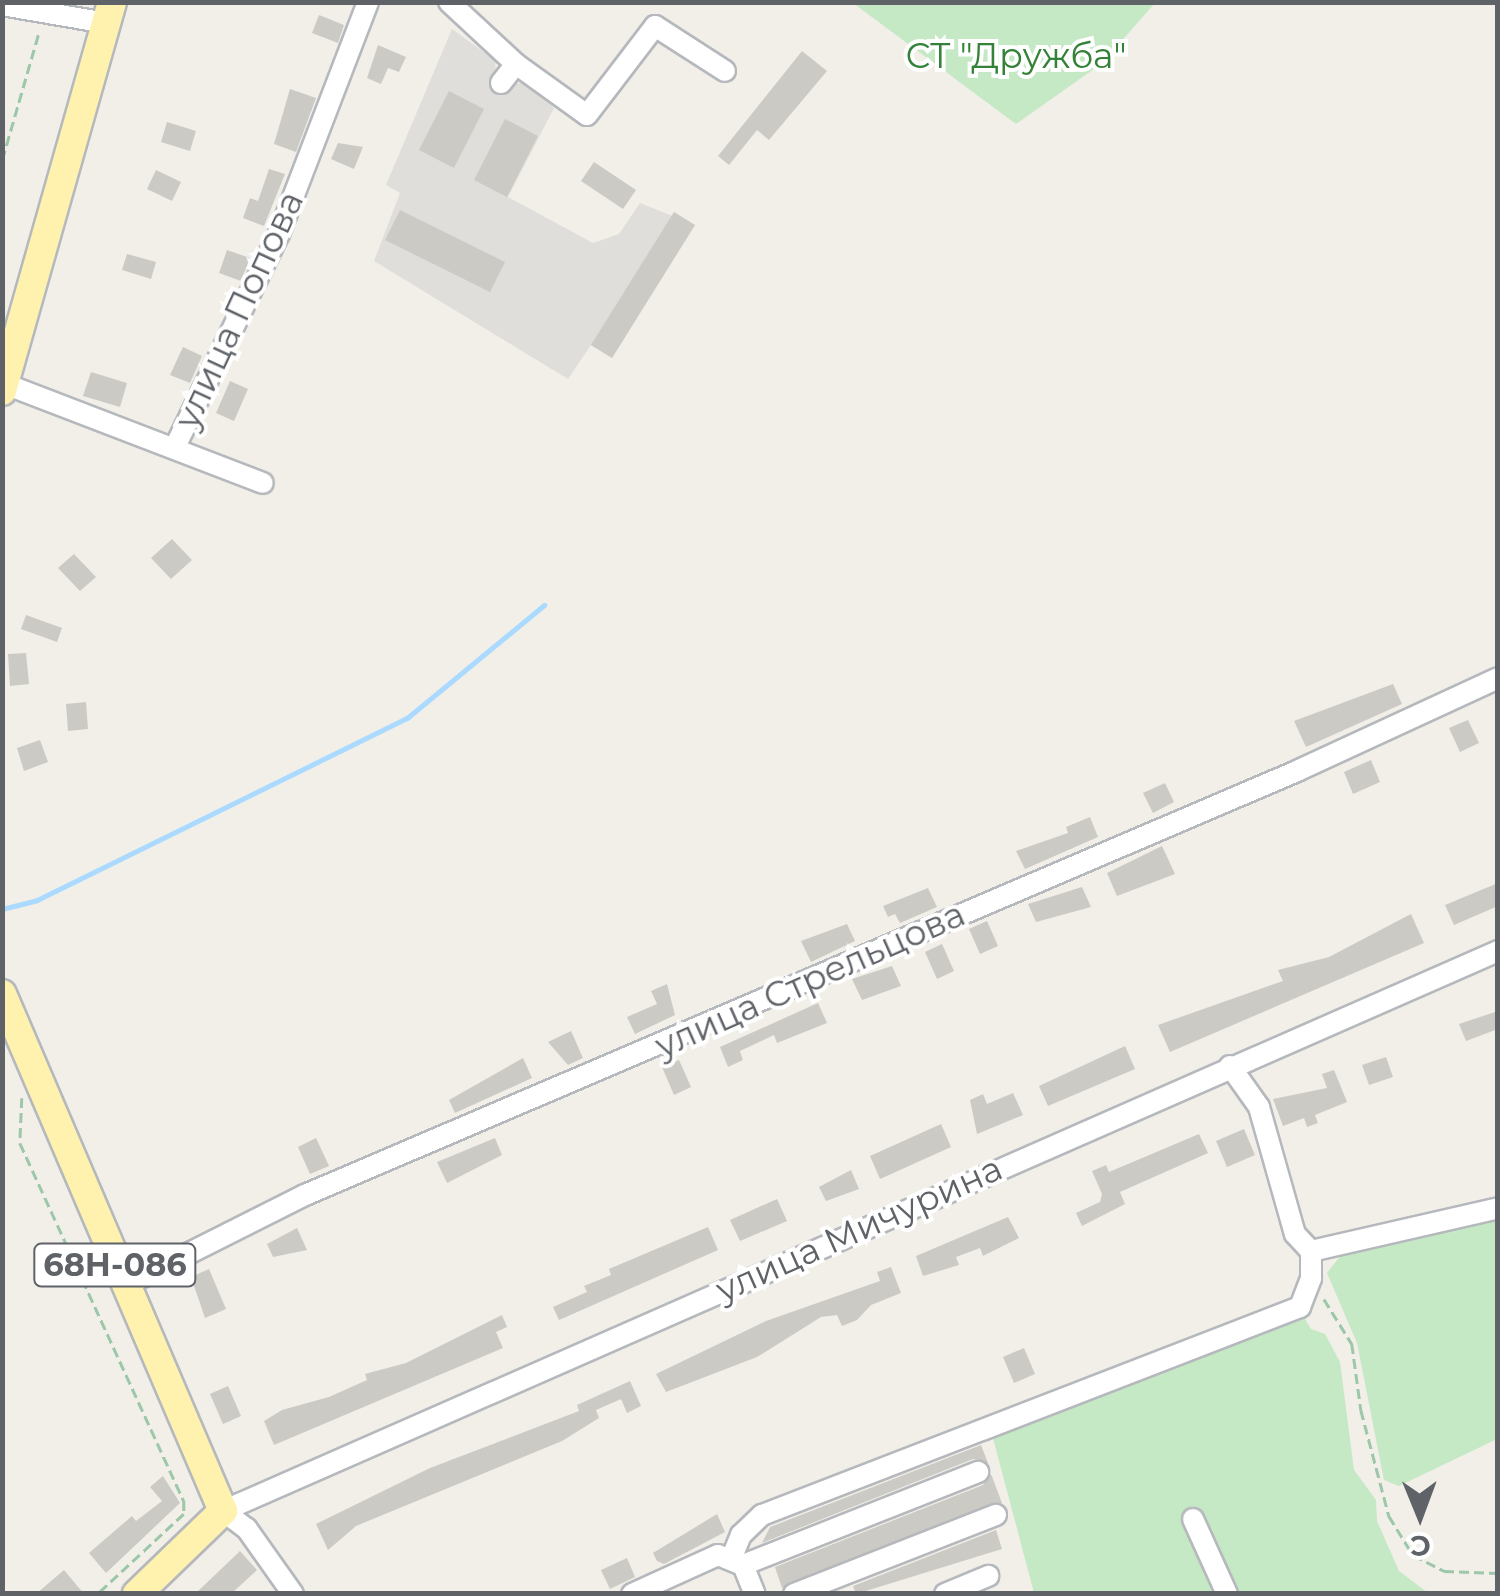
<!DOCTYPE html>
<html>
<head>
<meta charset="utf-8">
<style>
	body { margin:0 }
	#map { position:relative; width:1500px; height:1596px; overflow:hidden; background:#f1efe8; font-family:Montserrat,sans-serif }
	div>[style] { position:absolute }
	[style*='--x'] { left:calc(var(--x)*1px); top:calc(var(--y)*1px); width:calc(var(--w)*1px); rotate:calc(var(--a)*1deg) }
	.industrial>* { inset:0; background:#e0deda }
	.green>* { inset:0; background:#c5e8c5 }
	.stream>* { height:5px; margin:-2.5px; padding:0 2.5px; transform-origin:2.5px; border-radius:2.5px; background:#aadaff }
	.building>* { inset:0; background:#cccac5 }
	.path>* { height:2.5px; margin-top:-1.25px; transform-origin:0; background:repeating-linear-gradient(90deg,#9cc7a9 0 10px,transparent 0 15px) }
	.roads { filter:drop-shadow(2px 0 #b5b8bc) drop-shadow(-2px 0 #b5b8bc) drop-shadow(0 2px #b5b8bc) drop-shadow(0 -2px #b5b8bc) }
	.minor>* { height:20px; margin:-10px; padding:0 10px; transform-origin:10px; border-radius:10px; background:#fff }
	.major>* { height:28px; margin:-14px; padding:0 14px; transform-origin:14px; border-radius:14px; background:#fff2af }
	span { translate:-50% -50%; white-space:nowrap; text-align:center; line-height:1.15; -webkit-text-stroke:8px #fff; paint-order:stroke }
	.shield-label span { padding:2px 8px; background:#fff; border:2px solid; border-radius:8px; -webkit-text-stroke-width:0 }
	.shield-label { font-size:32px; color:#5f6368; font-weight:700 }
	.park-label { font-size:35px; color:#348238 }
	.street-label { font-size:35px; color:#5f6368 }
	.frame { position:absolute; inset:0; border:5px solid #5f6368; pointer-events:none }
	.north { position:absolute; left:1370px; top:1466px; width:100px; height:100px; -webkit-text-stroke:8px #fff; paint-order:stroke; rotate:179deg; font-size:28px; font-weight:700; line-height:40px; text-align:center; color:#5f6368 }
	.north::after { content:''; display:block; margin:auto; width:35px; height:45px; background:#5f6368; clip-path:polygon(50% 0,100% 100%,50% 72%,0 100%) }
</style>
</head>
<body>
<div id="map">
	<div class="industrial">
		<div style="clip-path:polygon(452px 29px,495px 60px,496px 79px,506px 86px,526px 82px,554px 108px,508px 197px,593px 243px,619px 234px,640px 203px,695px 225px,612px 358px,591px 345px,568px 379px,374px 261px,400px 193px,386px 185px)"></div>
	</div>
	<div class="green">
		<div style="clip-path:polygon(853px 3px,1155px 3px,1101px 64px,1016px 124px)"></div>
		<div style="clip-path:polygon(1497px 1219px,1497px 1439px,1399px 1486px,1384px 1480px,1357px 1343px,1327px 1273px,1341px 1255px)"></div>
		<div style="clip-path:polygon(1301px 1312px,1311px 1329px,1325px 1334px,1340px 1362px,1354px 1470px,1376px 1500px,1377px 1521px,1399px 1571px,1428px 1593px,1034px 1593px,993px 1438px)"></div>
	</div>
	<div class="stream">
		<div style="--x:2;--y:909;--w:36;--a:-14"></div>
		<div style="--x:37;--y:900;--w:412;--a:-26.2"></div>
		<div style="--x:407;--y:718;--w:178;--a:-39.5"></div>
	</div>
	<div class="building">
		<div style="clip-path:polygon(319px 15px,344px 25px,338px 43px,312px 33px)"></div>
		<div style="clip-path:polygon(378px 45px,406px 57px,399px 72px,388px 68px,381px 84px,367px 78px)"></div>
		<div style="clip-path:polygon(802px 51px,827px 71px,769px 140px,757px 130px,729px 165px,718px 156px)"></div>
		<div style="clip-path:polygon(290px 89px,316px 98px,296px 152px,274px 144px)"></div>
		<div style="clip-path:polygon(449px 91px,484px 109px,454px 168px,419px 150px)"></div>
		<div style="clip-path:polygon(505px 119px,538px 136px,507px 197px,474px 180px)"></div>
		<div style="clip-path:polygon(167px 122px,196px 131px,190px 151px,161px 142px)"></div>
		<div style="clip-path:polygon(338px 143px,363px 147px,354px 169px,331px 159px)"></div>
		<div style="clip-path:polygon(594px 162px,636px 190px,623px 209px,581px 181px)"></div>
		<div style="clip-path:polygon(269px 169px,285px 174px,264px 226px,243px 218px,250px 198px,258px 201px)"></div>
		<div style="clip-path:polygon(156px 170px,181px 182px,172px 201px,147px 189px)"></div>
		<div style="clip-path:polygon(400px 210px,505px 262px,490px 292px,385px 240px)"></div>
		<div style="clip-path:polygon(674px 212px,695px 225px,612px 358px,591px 345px)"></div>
		<div style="clip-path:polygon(227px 250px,250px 258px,241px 281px,219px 273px)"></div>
		<div style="clip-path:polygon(127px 254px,156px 262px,151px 279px,122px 270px)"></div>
		<div style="clip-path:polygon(183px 347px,202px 356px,190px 383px,170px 375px)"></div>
		<div style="clip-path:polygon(91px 372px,127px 383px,120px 407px,83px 396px)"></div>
		<div style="clip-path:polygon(230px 381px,248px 389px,234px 421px,216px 413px)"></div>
		<div style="clip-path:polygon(172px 539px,192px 560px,171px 579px,151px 558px)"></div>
		<div style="clip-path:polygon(74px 554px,96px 577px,80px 591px,58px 568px)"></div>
		<div style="clip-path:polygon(26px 615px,62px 628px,57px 642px,21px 629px)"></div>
		<div style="clip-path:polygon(26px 653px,29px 684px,10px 686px,8px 654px)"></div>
		<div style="clip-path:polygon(1393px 684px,1402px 704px,1306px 747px,1294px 721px)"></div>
		<div style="clip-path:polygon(86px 702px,88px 729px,68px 731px,66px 704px)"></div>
		<div style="clip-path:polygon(1468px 720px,1479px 743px,1460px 752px,1449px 728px)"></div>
		<div style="clip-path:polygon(40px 740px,48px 762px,24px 771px,17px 748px)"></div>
		<div style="clip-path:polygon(1371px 760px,1380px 782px,1353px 794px,1344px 772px)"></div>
		<div style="clip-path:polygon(1165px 783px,1174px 802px,1153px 813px,1143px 793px)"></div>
		<div style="clip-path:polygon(1090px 817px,1098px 837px,1025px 869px,1016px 851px,1068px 833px,1066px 827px)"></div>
		<div style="clip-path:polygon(1162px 846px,1175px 874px,1117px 896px,1107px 873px)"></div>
		<div style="clip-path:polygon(1498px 883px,1498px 906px,1454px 925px,1445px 905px)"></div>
		<div style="clip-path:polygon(1082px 887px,1091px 907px,1036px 922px,1028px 904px)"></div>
		<div style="clip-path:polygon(928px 888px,937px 907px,900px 923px,895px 914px,888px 917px,883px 906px)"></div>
		<div style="clip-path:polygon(1411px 914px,1424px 943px,1170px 1052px,1158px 1025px,1283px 981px,1278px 970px,1329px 957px)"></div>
		<div style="clip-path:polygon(987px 921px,998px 946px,980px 954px,969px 929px)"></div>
		<div style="clip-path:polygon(847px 924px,855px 941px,811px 962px,801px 941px)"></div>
		<div style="clip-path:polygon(942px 944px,954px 971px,937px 979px,925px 952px)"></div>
		<div style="clip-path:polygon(892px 966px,901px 986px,862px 1000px,852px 979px)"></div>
		<div style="clip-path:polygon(667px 984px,675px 1015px,635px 1034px,627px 1017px,657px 1004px,651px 991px)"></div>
		<div style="clip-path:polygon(818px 1003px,827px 1023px,777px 1043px,774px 1035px,740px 1051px,743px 1060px,728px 1067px,720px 1047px)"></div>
		<div style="clip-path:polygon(1498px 1011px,1498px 1029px,1466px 1041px,1459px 1024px)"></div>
		<div style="clip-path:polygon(571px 1031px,583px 1058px,568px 1065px,548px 1042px)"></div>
		<div style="clip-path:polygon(1125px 1046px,1135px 1069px,1048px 1106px,1039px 1086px)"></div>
		<div style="clip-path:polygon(1386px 1057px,1393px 1077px,1369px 1085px,1362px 1065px)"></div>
		<div style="clip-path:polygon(523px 1058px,532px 1078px,455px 1113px,449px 1100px)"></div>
		<div style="clip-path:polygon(679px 1060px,691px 1087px,674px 1095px,662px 1067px)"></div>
		<div style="clip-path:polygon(1334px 1070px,1347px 1102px,1315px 1115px,1318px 1123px,1307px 1127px,1304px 1118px,1283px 1126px,1273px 1099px,1327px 1088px,1322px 1074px)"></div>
		<div style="clip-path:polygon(1013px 1093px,1023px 1115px,977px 1134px,970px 1100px,983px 1094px,987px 1104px)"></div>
		<div style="clip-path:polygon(941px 1124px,951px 1147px,880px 1179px,870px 1156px)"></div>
		<div style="clip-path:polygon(1244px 1129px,1255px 1155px,1227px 1167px,1216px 1141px)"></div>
		<div style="clip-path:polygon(1199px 1134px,1208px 1153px,1120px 1192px,1125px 1204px,1082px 1226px,1076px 1213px,1100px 1202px,1102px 1194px,1092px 1171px,1106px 1165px,1109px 1172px)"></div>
		<div style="clip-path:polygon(316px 1138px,329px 1166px,310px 1174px,298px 1147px)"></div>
		<div style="clip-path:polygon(495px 1138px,502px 1155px,447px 1183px,437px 1162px)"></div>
		<div style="clip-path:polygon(851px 1170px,859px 1189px,826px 1201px,819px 1187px)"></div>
		<div style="clip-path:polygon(777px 1199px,787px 1221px,740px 1241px,730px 1220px)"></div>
		<div style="clip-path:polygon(1008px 1217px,1019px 1238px,983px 1256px,980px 1248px,956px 1257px,959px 1265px,923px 1276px,916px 1256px)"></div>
		<div style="clip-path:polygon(708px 1227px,718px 1250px,559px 1320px,553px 1307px,587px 1292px,584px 1286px,611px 1275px,609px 1269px)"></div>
		<div style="clip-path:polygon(297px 1228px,307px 1250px,273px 1257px,267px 1244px)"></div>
		<div style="clip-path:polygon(891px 1267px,901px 1293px,871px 1305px,857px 1320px,842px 1326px,837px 1315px,821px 1317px,757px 1357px,666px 1392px,656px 1374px,766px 1321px,880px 1281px,877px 1272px)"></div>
		<div style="clip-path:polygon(209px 1269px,226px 1309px,205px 1318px,191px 1277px)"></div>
		<div style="clip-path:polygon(502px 1315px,507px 1327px,496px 1332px,503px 1348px,274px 1445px,264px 1421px,282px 1410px,329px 1397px,367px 1380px,365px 1374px,406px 1363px)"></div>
		<div style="clip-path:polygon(1024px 1348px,1035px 1374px,1014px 1383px,1003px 1357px)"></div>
		<div style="clip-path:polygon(630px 1381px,641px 1406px,627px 1413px,621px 1399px,596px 1410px,599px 1418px,562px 1441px,356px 1526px,328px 1550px,316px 1524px,430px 1468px,579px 1411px,577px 1405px)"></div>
		<div style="clip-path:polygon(228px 1386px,241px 1416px,223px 1424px,210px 1394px)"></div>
		<div style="clip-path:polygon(981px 1445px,988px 1463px,973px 1459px,762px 1543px,770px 1527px)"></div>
		<div style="clip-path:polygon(991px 1474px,1002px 1503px,782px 1588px,775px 1567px,983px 1485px)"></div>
		<div style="clip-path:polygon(163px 1476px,180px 1503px,106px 1573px,89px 1553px,132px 1516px,136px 1521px,162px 1501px,150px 1487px)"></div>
		<div style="clip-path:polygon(717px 1514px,725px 1532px,664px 1564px,657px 1561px,653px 1553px)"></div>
		<div style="clip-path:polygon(996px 1530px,1002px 1549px,856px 1594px,853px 1586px)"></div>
		<div style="clip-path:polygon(240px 1551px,257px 1570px,231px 1594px,195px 1594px)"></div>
		<div style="clip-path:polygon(627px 1558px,635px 1577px,610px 1589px,601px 1570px)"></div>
		<div style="clip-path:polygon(64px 1570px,84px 1594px,36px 1594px)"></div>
	</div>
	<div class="path">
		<div style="--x:2;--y:160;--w:133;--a:-73.9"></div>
		<div style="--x:22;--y:1098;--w:45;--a:92.5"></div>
		<div style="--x:20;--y:1143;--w:394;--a:65.4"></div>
		<div style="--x:184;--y:1501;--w:13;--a:90"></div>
		<div style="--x:184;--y:1514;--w:117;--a:137.1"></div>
		<div style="--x:1324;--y:1299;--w:53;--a:58.1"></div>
		<div style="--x:1352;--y:1344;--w:67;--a:82.2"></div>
		<div style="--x:1361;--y:1410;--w:110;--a:75.2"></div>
		<div style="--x:1389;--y:1516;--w:46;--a:58.4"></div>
		<div style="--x:1413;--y:1555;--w:35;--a:27"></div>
		<div style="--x:1444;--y:1571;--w:54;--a:2.1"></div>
	</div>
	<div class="roads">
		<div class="minor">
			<div style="--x:449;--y:2;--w:91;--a:42.8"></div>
			<div style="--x:516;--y:64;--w:87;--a:35.7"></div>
			<div style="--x:587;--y:115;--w:112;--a:-52.6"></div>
			<div style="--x:655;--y:26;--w:83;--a:32.7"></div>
			<div style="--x:2;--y:5;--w:106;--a:9.8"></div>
			<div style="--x:501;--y:83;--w:24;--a:-52"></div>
			<div style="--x:5;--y:384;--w:276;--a:21"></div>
			<div style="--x:175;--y:447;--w:237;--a:-64"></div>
			<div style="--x:279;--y:234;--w:248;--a:-69"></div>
			<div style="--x:1230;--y:1066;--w:50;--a:54.7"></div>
			<div style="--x:1259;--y:1107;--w:132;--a:74.2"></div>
			<div style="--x:1295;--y:1234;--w:23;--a:47"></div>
			<div style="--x:1311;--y:1251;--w:192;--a:-12.9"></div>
			<div style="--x:124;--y:1286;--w:203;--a:-26.7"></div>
			<div style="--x:305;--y:1195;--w:1079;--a:-23.14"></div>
			<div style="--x:1297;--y:771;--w:221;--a:-24.8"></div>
			<div style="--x:1193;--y:1519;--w:82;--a:65.6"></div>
			<div style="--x:732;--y:1557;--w:24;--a:-68"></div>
			<div style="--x:741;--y:1535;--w:29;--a:-44"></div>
			<div style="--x:762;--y:1515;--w:577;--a:-21.14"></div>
			<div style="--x:1300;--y:1307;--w:31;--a:-69"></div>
			<div style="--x:1311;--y:1278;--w:27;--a:-90"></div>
			<div style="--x:743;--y:1565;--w:253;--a:-21.6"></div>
			<div style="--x:293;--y:1594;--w:80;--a:-125.3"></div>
			<div style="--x:247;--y:1529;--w:30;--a:-143"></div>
			<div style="--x:223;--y:1511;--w:1393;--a:-23.71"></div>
			<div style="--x:632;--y:1594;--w:94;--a:-24.4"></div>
			<div style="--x:718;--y:1555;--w:27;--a:22"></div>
			<div style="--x:743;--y:1565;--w:31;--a:68"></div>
			<div style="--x:794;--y:1594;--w:217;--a:-21.4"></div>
			<div style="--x:945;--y:1594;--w:47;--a:-22.7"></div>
		</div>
		<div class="major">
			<div style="--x:2;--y:391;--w:404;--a:-74.2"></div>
			<div style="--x:2;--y:994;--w:562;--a:66.85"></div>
			<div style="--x:223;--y:1511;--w:120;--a:136"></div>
		</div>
	</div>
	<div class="shield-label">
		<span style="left:115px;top:1265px">68Н-086</span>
	</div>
	<div class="park-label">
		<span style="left:1016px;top:56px">СТ "Дружба"</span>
	</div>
	<div class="street-label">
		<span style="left:239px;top:310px;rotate:-65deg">улица Попова</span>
		<span style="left:810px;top:980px;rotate:-24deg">улица Стрельцова</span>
		<span style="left:859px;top:1229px;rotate:-24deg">улица Мичурина</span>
	</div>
	<div class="frame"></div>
	<div class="north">С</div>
</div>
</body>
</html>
